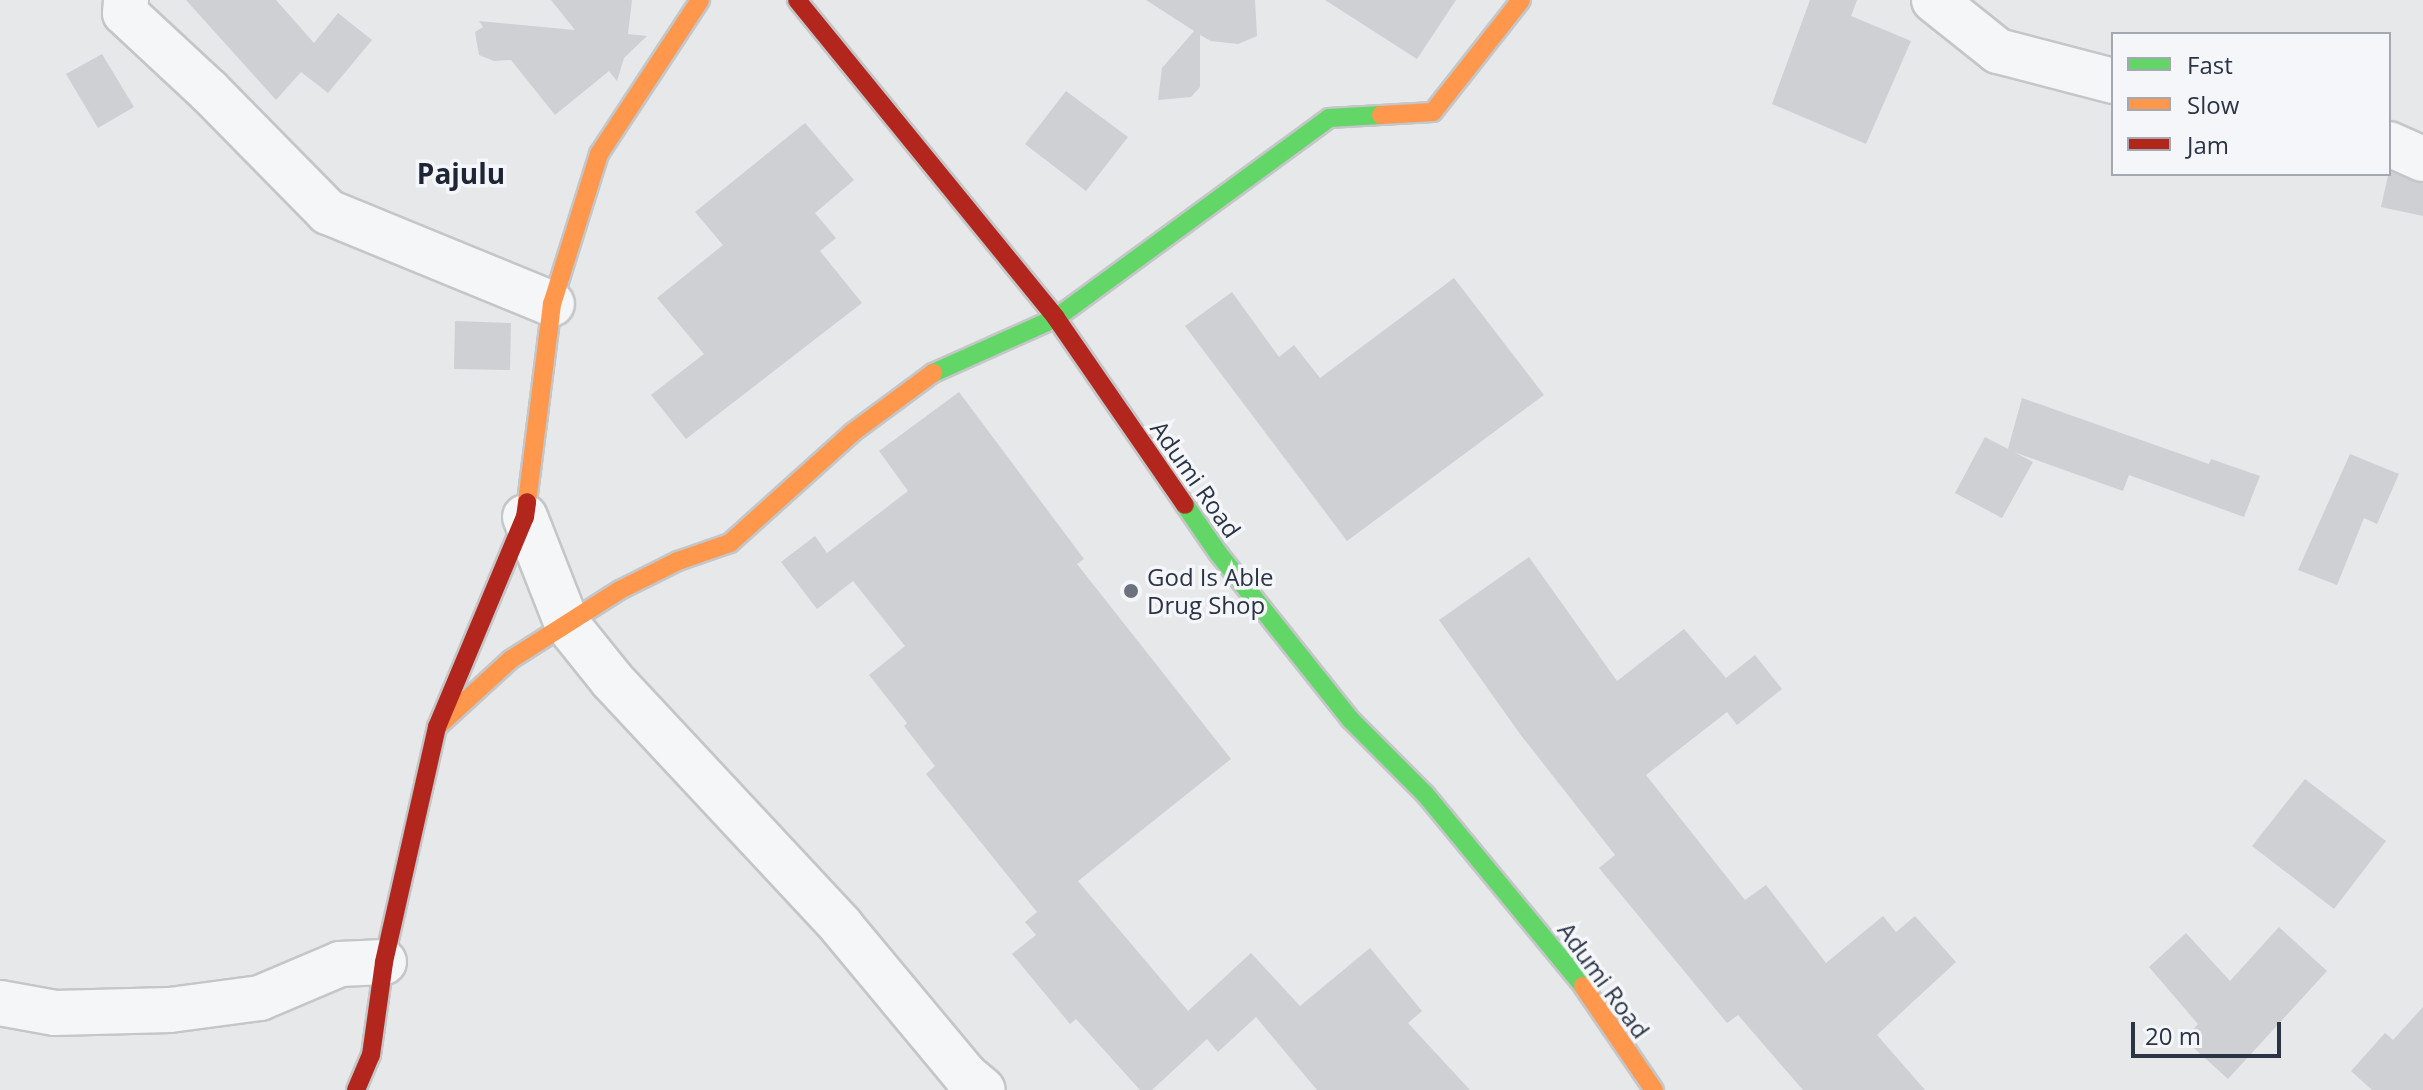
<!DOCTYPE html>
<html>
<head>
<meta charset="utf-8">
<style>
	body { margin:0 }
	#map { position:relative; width:2423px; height:1090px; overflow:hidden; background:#e6e8ea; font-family:"Open Sans",sans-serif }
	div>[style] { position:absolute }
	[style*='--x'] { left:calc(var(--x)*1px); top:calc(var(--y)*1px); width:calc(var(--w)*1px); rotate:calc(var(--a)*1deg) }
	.building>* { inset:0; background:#ced0d3 }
	.roads { filter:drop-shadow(2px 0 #c4c6c8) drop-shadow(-2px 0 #c4c6c8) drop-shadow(0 2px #c4c6c8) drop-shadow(0 -2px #c4c6c8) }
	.street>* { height:44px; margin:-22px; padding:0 22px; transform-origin:22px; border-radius:22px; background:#f5f6f7 }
	.fast>* { height:18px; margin:-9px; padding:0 9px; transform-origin:9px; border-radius:9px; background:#63d668 }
	.slow>* { height:18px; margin:-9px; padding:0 9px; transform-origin:9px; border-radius:9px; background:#ff974d }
	.jam>* { height:18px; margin:-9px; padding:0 9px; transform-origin:9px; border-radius:9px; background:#b3261e }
	.dots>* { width:22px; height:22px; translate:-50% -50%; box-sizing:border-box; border:4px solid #f4f6f9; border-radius:50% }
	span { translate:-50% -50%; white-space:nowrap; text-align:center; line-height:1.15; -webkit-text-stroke:7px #f4f6f9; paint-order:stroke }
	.street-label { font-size:24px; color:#2b3445 }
	.poi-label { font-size:24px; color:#2b3445 }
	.left { translate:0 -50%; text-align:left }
	.quarter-label { font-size:28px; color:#1d2536; font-weight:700 }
	.legend { position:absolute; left:2111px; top:32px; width:280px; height:144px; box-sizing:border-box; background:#f4f6f9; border:2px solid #a4a8b1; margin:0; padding:10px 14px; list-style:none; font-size:24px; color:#2b3445 }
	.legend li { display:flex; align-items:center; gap:16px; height:40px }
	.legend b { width:40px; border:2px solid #a4a8b1 }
	.scale { position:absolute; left:2131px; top:1022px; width:150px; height:36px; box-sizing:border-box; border:4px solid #2b3445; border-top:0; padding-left:10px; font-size:24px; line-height:28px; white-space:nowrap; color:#2b3445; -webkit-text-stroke:6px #f4f6f9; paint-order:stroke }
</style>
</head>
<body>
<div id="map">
	<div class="building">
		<div style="clip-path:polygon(186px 0,276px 0,314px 43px,338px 13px,372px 40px,328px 93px,301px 72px,276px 100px)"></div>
		<div style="clip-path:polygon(551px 0,632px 0,628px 34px,647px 36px,624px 58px,617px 81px,609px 71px,555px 115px,511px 60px,494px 61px,479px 55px,475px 32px,483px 27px,479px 21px,575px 30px)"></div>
		<div style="clip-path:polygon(1146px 0,1255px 0,1257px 36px,1238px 44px,1211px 41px,1200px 35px,1200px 87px,1191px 97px,1158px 100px,1162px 68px,1194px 31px)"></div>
		<div style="clip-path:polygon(1325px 0,1456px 0,1417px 59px)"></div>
		<div style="clip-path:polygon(1810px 0,1857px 0,1851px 16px,1911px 41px,1866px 144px,1772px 104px)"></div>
		<div style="clip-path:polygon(102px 54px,134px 107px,98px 128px,66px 74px)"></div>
		<div style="clip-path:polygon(1066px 91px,1128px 137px,1086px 191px,1025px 144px)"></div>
		<div style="clip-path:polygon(805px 123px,854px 180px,815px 213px,836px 238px,820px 251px,862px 303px,686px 439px,651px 395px,704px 354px,657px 298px,723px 245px,695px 212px)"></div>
		<div style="clip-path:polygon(2389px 171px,2423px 184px,2423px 216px,2381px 207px)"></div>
		<div style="clip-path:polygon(1454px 278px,1544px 395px,1347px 541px,1185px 326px,1232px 292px,1279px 357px,1294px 345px,1320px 378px)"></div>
		<div style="clip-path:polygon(455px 321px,511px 323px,510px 370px,454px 369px)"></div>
		<div style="clip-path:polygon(959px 392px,1084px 559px,1077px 564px,1231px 759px,1078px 881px,1188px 1011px,1251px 953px,1300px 1006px,1370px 948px,1422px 1011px,1408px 1023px,1470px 1090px,1317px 1090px,1256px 1017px,1218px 1052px,1207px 1039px,1152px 1090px,1140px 1090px,1076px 1019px,1070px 1024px,1012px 954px,1036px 935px,1025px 922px,1037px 912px,926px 774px,935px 766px,904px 726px,907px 723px,869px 675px,905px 646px,853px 581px,817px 609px,781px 562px,815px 536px,827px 553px,908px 491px,879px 451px)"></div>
		<div style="clip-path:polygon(2022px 398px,2209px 464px,2211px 459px,2260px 476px,2244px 517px,2129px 475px,2123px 491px,2014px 452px,2033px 462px,2002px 518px,1955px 493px,1985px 437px,2008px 449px)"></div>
		<div style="clip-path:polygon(2350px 454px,2399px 474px,2377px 524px,2364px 518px,2337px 585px,2298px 570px)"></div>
		<div style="clip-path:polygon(1529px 557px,1617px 681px,1684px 629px,1726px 678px,1755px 655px,1782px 689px,1737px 725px,1727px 712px,1646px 775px,1745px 900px,1766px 885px,1826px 963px,1883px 916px,1896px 932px,1915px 916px,1956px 962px,1877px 1035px,1925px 1090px,1803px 1090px,1738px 1015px,1727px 1023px,1599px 868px,1615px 855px,1520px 734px,1439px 620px)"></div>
		<div style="clip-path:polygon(2305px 779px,2386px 841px,2334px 909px,2252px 846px)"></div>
		<div style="clip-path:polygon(2279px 927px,2327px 971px,2228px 1079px,2184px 1039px,2198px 1024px,2149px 967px,2186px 933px,2230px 981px)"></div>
		<div style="clip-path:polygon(2423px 1007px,2423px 1090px,2372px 1090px,2351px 1071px,2385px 1033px,2393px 1040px)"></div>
	</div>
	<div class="roads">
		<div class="street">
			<div style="--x:126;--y:0;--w:13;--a:94"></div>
			<div style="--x:125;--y:13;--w:115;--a:42.9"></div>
			<div style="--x:209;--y:91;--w:170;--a:45.5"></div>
			<div style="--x:328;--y:212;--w:242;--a:22.3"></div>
			<div style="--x:1934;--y:0;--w:82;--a:38.6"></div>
			<div style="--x:1998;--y:51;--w:119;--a:14.6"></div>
			<div style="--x:2389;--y:144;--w:37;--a:24"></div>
			<div style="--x:525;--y:517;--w:115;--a:68.6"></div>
			<div style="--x:567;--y:624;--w:72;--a:51.2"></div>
			<div style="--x:612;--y:680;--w:336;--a:47"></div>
			<div style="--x:841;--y:926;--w:194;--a:50.2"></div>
			<div style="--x:965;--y:1075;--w:23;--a:40"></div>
			<div style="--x:0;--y:1003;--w:56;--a:10.3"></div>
			<div style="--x:55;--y:1013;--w:115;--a:-1.5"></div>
			<div style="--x:170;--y:1010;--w:91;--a:-7.6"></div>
			<div style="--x:260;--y:998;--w:87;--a:-23"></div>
			<div style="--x:340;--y:964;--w:44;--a:-2.6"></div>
		</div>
		<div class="fast">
			<div style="--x:933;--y:373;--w:135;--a:-24.1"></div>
			<div style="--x:1056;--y:318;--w:338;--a:-36.2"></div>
			<div style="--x:1329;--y:118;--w:52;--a:-3.3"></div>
			<div style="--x:1185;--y:505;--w:58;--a:55.5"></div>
			<div style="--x:1218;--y:553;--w:212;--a:51.5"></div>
			<div style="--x:1350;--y:719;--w:106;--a:45"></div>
			<div style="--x:1425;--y:794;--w:249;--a:50.5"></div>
		</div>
		<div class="slow">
			<div style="--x:1381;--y:115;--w:52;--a:-3.3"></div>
			<div style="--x:1433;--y:112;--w:142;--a:-51.8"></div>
			<div style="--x:527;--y:502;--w:200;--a:-82.8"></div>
			<div style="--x:552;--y:304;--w:157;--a:-72.6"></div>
			<div style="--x:599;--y:154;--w:184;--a:-56.7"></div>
			<div style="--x:437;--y:727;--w:99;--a:-42.5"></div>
			<div style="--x:510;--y:660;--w:130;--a:-32.5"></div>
			<div style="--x:620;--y:590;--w:65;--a:-26.6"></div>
			<div style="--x:678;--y:561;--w:55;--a:-19.1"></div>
			<div style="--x:730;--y:543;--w:164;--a:-42"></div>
			<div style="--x:852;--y:433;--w:101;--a:-36.5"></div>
			<div style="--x:1583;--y:986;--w:126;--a:55.7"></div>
		</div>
		<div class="jam">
			<div style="--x:797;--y:0;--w:410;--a:50.8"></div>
			<div style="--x:1056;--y:318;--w:227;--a:55.4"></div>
			<div style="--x:356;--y:1090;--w:38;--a:-67"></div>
			<div style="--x:371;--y:1055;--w:94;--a:-82"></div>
			<div style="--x:384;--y:962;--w:241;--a:-77.3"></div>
			<div style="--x:437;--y:727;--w:228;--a:-67.3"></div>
			<div style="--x:525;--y:517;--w:15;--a:-82"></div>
		</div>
	</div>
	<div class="dots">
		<div style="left:1131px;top:591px;background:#6c737f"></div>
	</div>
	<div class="street-label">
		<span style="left:1196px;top:479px;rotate:55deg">Adumi Road</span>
		<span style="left:1604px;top:980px;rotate:54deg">Adumi Road</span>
	</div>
	<div class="poi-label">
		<span class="left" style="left:1147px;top:591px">God Is Able<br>Drug Shop</span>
	</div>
	<div class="quarter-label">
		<span style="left:461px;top:173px">Pajulu</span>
	</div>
	<ul class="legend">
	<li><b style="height:10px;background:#63d668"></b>Fast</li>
	<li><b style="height:10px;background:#ff974d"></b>Slow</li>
	<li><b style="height:10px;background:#b3261e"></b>Jam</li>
	</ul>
	<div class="scale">20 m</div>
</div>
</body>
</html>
